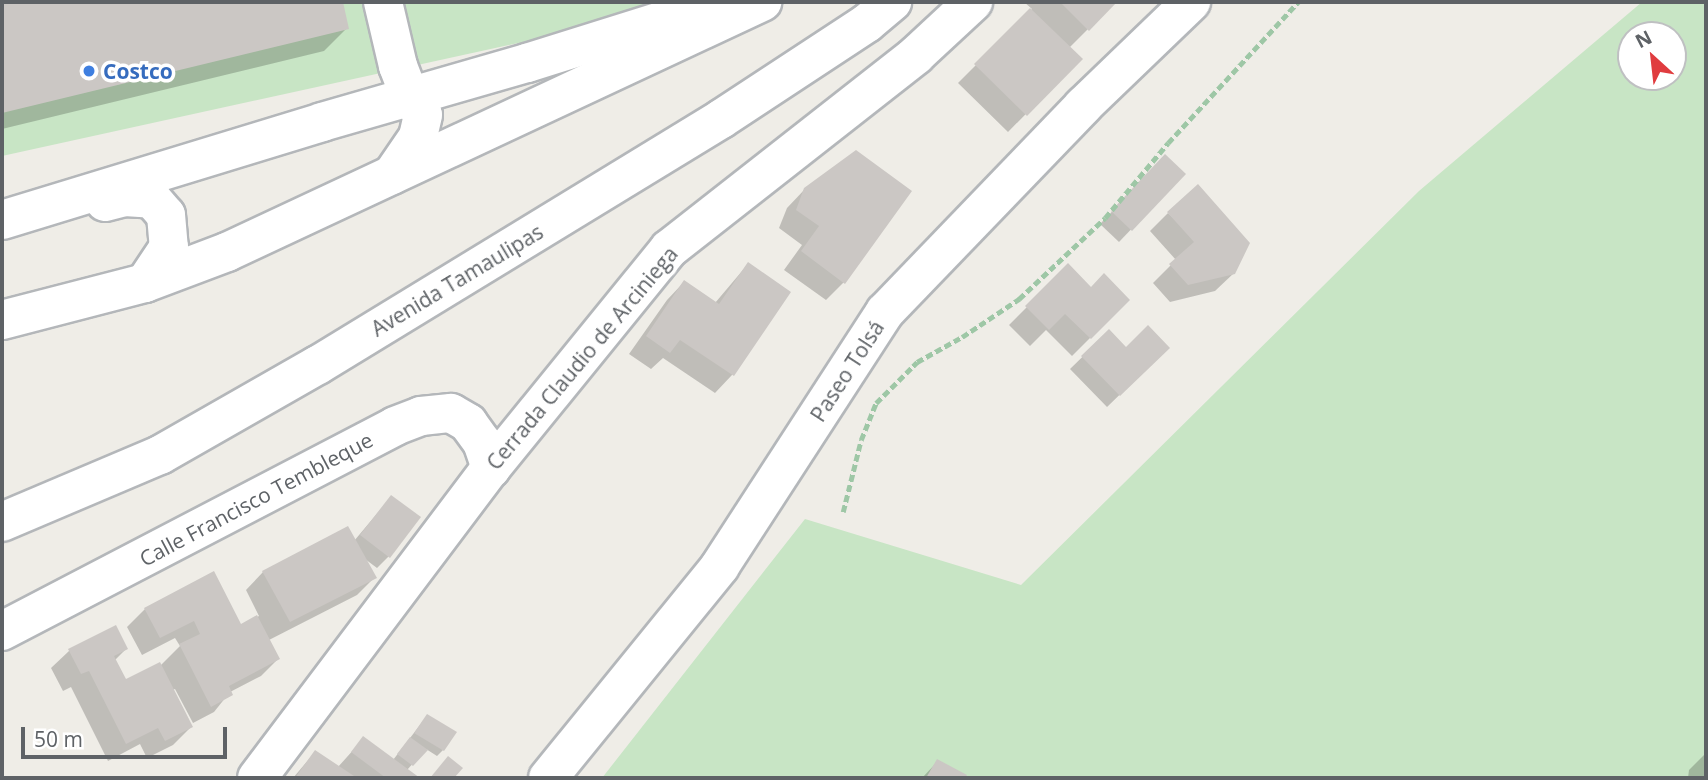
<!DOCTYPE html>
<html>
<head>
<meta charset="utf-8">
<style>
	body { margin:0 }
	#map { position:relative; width:1708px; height:780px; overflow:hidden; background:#efede7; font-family:"Open Sans",sans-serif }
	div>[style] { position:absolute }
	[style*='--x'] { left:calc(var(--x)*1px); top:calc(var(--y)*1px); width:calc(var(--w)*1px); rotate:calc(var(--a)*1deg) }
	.green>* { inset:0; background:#c8e5c5 }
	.shadow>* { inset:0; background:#0003 }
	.building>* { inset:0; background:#cbc7c4 }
	.path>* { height:4.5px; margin-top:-2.25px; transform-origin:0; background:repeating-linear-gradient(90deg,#9ec7a6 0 7px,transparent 0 10.5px) }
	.roads { filter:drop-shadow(2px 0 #b4b7ba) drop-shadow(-2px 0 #b4b7ba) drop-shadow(0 2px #b4b7ba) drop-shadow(0 -2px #b4b7ba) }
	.minor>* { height:38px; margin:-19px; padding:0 19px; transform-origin:19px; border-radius:19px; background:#fff }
	.dots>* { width:19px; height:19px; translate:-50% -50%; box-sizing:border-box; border:4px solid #fff; border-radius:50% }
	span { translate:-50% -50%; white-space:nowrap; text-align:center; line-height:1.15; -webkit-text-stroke:7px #fff; paint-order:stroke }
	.shop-label { font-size:21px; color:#366cbe; font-weight:700 }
	.left { translate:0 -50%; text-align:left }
	.street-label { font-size:21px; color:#5e6266 }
	.frame { position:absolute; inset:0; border:4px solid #5e6266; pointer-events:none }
	.north { position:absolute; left:1617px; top:21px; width:70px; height:70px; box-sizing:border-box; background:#fff; border:2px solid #bfc0c2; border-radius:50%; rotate:333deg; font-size:19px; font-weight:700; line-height:28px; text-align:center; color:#5e6266 }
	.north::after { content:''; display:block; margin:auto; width:24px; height:32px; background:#e03c3f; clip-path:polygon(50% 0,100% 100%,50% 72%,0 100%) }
	.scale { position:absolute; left:21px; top:727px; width:206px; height:32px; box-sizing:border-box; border:4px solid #5e6266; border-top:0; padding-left:9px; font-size:21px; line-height:24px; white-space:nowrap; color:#5e6266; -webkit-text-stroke:5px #fff; paint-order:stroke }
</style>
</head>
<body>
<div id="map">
	<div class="green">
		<div style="clip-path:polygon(2px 2px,670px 2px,591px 27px,2px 156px)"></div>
		<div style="clip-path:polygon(evenodd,1642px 2px,1706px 2px,1706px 778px,602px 778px,805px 519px,1021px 585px,1419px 191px,1642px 2px,1631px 35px,1673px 35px,1673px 77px,1631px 77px,1631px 35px)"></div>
	</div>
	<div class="shadow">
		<div style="clip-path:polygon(2px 2px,341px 2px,347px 28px,324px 51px,2px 129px)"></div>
		<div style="clip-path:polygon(1024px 2px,1115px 2px,1069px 48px,1080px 59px,1008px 132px,958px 83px,1032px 9px)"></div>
		<div style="clip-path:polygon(1165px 157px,1184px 174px,1119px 242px,1100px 224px)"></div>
		<div style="clip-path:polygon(805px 189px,844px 282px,826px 300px,784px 270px,802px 245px,779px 228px,787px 208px)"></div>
		<div style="clip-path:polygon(1168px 213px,1234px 273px,1215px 291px,1170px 302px,1153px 283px,1176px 260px,1150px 231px)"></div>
		<div style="clip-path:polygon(748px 264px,789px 292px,732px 375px,715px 393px,663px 358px,651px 369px,629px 354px,667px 300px,684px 282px,715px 303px)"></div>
		<div style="clip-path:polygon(1068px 266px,1091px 289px,1128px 300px,1072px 356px,1046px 330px,1030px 346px,1009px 325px)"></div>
		<div style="clip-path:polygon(1109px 331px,1126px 350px,1168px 348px,1107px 407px,1070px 369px)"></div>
		<div style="clip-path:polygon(391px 497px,389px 556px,377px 568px,365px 559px,375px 577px,357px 595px,269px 640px,278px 659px,261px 676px,230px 692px,214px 712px,193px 723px,175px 689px,172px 690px,191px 727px,173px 745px,147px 758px,140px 744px,108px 761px,71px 687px,63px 691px,51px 668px,69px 651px,126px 649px,114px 661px,125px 682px,160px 666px,180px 646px,175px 638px,142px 655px,127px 627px,145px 609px,240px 626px,259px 616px,246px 590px,263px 572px,354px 541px)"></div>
		<div style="clip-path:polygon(427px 716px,443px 750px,437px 756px,426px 749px,407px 770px,417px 778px,293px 778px,315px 752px,338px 767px,364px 738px,393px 760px)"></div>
		<div style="clip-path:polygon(1706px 753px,1706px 778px,1688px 778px,1689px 770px)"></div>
		<div style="clip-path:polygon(938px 761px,965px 776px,963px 778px,922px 778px)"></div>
	</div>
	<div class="building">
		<div style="clip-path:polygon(2px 2px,343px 2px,349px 29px,2px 113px)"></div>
		<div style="clip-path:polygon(1060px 2px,1117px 2px,1089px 31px)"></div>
		<div style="clip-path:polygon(1030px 8px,1083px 59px,1027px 116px,974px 64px)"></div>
		<div style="clip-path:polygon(856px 150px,912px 191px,845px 284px,801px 251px,819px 226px,796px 210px,804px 188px)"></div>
		<div style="clip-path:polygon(1165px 154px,1186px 174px,1132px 231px,1111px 211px)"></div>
		<div style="clip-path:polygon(1198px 184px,1250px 243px,1235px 274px,1188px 285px,1169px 264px,1194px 242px,1167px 212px)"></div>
		<div style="clip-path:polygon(748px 262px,791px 292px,734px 376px,680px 340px,670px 353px,646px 336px,684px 280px,719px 304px)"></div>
		<div style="clip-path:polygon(1068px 263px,1091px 287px,1104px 273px,1130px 300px,1091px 339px,1065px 314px,1049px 330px,1025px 306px)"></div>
		<div style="clip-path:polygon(1148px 325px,1170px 348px,1120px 396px,1081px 356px,1109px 329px,1126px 347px)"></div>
		<div style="clip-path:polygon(391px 495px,421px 517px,390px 558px,360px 535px)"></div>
		<div style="clip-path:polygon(348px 526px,377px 578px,290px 622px,262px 571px)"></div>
		<div style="clip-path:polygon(214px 571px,241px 624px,257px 615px,280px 659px,229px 686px,233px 695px,211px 707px,179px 644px,200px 634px,194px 621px,160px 638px,144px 608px)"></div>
		<div style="clip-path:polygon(116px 625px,128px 649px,114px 656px,126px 679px,160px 662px,193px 727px,165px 741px,158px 728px,126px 744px,89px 671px,81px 674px,68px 649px)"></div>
		<div style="clip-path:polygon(427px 714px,457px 732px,444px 751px,414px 733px)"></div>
		<div style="clip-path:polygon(363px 736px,420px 778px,386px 778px,351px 752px)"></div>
		<div style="clip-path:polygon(410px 737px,428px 750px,413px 766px,397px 754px)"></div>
		<div style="clip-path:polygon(315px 750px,357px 778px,295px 778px)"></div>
		<div style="clip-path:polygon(448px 756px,463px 768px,454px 778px,430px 778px)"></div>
		<div style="clip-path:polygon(937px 759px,967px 775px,965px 778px,926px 778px)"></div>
	</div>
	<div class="path">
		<div style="--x:843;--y:512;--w:74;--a:-76"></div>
		<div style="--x:861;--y:440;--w:40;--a:-68"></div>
		<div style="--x:876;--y:403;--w:58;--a:-45"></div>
		<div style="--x:917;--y:362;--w:51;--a:-29.1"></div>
		<div style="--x:962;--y:337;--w:69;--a:-33.7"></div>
		<div style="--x:1019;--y:299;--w:118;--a:-43.3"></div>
		<div style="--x:1105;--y:218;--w:98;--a:-50"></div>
		<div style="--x:1168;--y:143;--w:192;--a:-47.3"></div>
	</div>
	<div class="roads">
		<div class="minor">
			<div style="--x:383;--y:2;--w:66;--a:76.8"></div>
			<div style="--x:398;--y:66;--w:31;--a:69"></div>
			<div style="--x:409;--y:95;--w:24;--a:55"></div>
			<div style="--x:423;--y:115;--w:23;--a:103"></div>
			<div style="--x:418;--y:137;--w:46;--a:124.4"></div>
			<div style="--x:105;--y:202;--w:21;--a:-14"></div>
			<div style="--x:125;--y:197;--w:27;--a:4"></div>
			<div style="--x:152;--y:199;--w:21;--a:49"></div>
			<div style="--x:166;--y:215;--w:32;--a:85"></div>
			<div style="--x:169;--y:247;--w:43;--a:123.7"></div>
			<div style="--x:2;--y:220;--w:335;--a:-17"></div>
			<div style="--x:322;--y:122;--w:213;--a:-16.1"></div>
			<div style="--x:527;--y:63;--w:144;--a:-17.4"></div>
			<div style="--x:664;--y:20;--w:45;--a:-22"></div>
			<div style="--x:2;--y:320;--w:148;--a:-14.5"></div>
			<div style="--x:145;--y:283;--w:88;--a:-20.7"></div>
			<div style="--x:227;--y:252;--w:591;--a:-25.05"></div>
			<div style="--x:2;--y:522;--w:172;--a:-23"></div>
			<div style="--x:160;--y:455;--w:182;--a:-29.7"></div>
			<div style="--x:318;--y:365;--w:472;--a:-31.4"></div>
			<div style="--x:721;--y:119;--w:175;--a:-33.3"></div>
			<div style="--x:867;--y:23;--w:33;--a:-40"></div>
			<div style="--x:2;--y:631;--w:443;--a:-27.5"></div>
			<div style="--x:395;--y:426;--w:28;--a:-21"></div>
			<div style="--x:421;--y:416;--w:30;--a:-6"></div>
			<div style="--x:451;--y:413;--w:20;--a:30"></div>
			<div style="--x:468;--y:423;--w:24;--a:54"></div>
			<div style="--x:482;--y:442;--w:28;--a:71"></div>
			<div style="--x:257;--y:778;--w:388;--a:-53"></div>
			<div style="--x:491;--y:468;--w:282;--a:-50.9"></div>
			<div style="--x:669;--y:249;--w:314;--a:-38.1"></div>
			<div style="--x:916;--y:55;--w:78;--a:-42.9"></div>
			<div style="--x:548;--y:778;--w:273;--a:-50.9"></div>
			<div style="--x:720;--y:566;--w:303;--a:-57"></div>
			<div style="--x:885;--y:312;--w:286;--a:-46.1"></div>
			<div style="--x:1083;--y:106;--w:150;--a:-43.9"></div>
		</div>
	</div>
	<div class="dots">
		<div style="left:89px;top:71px;background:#3f7fe0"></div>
	</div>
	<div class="shop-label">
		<span class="left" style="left:103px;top:71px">Costco</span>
	</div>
	<div class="street-label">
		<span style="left:457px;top:280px;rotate:-31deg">Avenida Tamaulipas</span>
		<span style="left:582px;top:358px;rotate:-50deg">Cerrada Claudio de Arciniega</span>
		<span style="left:847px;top:371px;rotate:-57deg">Paseo Tolsá</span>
		<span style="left:256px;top:499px;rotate:-28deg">Calle Francisco Tembleque</span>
	</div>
	<div class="frame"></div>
	<div class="north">N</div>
	<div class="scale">50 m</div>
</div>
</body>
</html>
